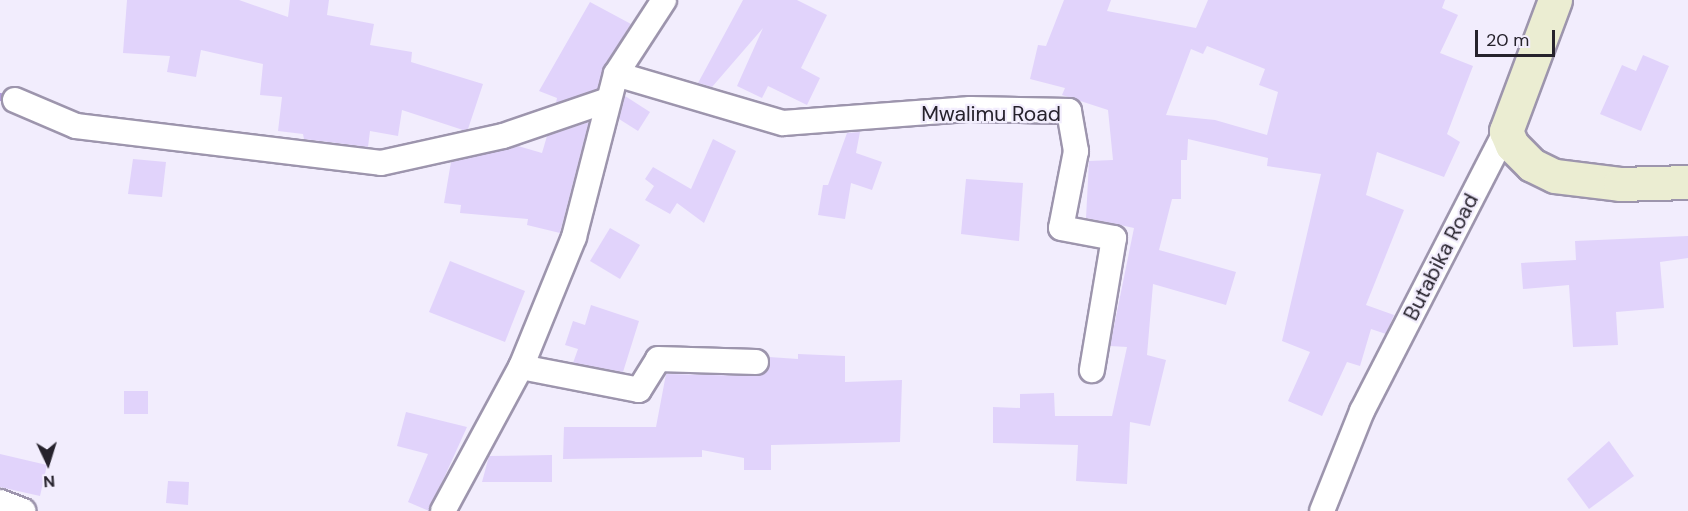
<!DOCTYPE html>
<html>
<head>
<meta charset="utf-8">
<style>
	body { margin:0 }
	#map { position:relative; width:1688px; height:511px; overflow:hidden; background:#f2edfd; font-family:"DM Sans",sans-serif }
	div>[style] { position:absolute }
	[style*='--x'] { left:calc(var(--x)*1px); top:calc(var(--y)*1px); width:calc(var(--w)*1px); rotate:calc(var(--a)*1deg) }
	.stream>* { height:8px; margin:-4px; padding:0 4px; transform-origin:4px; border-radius:4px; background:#b29ada }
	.building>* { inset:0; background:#e1d3fb }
	.roads { filter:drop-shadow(2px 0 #9d95ad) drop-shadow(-2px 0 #9d95ad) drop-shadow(0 2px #9d95ad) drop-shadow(0 -2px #9d95ad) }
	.minor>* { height:24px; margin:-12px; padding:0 12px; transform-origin:12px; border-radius:12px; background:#fff }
	.secondary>* { height:33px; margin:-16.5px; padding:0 16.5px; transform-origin:16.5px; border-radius:16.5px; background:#ebedd2 }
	span { translate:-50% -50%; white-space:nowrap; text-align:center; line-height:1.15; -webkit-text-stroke:4.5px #f2edfd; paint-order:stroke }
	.street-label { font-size:21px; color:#26222c }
	.north { position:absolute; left:18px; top:433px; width:60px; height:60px; -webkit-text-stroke:4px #f2edfd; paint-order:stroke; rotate:176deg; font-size:16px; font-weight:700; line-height:24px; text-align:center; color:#26222c }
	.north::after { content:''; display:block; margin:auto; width:21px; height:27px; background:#26222c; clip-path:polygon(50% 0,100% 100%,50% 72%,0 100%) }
	.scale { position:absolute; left:1475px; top:30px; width:80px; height:27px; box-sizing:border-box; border:3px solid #26222c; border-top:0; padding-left:8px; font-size:18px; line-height:21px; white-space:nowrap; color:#26222c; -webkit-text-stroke:4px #f2edfd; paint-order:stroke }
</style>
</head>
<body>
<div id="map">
	<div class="stream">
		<div style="--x:0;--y:97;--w:15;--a:11"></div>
	</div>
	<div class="building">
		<div style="clip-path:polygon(127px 0,239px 0,288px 17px,290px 0,329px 0,327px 15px,374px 24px,370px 45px,412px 52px,411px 62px,483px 84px,468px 129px,457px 132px,463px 130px,402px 110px,398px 136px,370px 131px,368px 147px,304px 139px,303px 134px,278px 131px,282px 97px,260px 95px,263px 64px,201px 50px,196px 77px,167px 72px,170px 56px,123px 53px)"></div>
		<div style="clip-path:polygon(743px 0,797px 0,827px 15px,801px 68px,820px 78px,807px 105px,768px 86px,762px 98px,737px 86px,763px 28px,712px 87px,698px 83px)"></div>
		<div style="clip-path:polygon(evenodd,1064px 0,1111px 0,1107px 11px,1196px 28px,1208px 0,1445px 0,1442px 8px,1458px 15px,1440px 53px,1473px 66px,1447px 134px,1460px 142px,1444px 177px,1377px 152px,1366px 195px,1404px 210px,1366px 305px,1394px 315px,1386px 334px,1371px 329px,1360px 366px,1347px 362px,1322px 416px,1288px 401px,1310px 352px,1282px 341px,1321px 174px,1267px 166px,1268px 158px,1188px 139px,1187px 160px,1181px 160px,1181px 199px,1172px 199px,1159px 250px,1236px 272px,1226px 305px,1153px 284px,1147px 355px,1166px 360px,1150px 426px,1130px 422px,1127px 484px,1076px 481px,1078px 445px,993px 443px,993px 407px,1020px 408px,1020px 394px,1054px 393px,1055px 416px,1112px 416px,1127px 347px,1110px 346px,1134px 228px,1086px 218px,1089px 161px,1113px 160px,1108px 110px,1062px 95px,1065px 88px,1030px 79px,1038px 45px,1046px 46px,1064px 0,1207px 46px,1265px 69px,1259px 85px,1278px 92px,1267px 135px,1215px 120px,1166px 115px,1191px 49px,1203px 54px,1207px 46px)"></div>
		<div style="clip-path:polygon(590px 2px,631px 24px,604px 67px,598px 89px,556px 103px,557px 98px,539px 91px)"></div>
		<div style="clip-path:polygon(1643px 55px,1669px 66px,1641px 131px,1600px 114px,1622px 65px,1636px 71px)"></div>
		<div style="clip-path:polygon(625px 96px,650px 112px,638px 131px,619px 119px)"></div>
		<div style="clip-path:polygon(589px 122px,560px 233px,527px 225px,528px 219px,460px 213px,461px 205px,444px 203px,451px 162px,518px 146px,542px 153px,547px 136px)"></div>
		<div style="clip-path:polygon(860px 132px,856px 153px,882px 162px,872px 190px,851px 183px,845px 219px,818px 215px,823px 185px,828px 185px,847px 133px)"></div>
		<div style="clip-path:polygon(713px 139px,736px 151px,704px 223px,677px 203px,670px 214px,645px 200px,654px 186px,645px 179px,653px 167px,691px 189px)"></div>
		<div style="clip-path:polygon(133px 159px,166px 162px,162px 197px,128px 194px)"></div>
		<div style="clip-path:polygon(966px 179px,1023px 183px,1019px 241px,961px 234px)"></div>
		<div style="clip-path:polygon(610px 228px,640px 245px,620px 279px,590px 261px)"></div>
		<div style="clip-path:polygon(1688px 236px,1688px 258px,1660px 262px,1664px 308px,1616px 312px,1618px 345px,1573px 347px,1569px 285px,1523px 289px,1521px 263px,1576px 260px,1575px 241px)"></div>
		<div style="clip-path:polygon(450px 261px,525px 291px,505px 342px,429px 312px)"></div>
		<div style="clip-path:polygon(591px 305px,639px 321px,623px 372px,573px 363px,578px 349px,565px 345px,573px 321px,585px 325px)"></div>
		<div style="clip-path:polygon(798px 354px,845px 356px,845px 382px,902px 380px,900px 442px,771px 445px,771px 470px,744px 470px,744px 458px,702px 450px,702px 457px,563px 459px,564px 427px,656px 427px,666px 374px,756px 376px,768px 370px,769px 357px,798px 359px)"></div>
		<div style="clip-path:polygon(124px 391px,148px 391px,148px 414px,124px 414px)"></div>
		<div style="clip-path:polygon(406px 412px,467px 427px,429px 511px,408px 502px,428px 454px,397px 446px)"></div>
		<div style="clip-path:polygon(1609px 441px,1634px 476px,1589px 509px,1567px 479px)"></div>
		<div style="clip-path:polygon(0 454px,47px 465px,40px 496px,0 487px)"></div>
		<div style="clip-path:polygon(552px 455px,552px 482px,482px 482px,489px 456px)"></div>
		<div style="clip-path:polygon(168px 481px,189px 482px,188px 505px,166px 503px)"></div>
	</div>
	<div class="roads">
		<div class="minor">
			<div style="--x:616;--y:74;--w:174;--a:16.4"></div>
			<div style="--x:783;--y:123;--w:188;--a:-4.3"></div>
			<div style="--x:970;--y:109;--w:99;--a:1.2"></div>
			<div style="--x:1069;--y:111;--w:41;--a:80.1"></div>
			<div style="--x:1076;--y:151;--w:78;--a:101"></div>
			<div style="--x:1061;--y:228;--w:54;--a:10.7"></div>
			<div style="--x:1114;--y:238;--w:134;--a:99.5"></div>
			<div style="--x:15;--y:100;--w:66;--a:23.1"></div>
			<div style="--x:76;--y:126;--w:307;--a:6.9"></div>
			<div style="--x:381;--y:163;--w:125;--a:-12.5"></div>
			<div style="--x:503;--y:136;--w:111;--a:-18.9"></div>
			<div style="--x:521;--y:367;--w:120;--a:11"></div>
			<div style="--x:639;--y:390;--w:36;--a:-58"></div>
			<div style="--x:658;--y:359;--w:98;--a:1.8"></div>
			<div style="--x:0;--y:502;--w:25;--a:21"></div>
			<div style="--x:443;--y:511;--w:164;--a:-61.6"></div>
			<div style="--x:521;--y:367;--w:140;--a:-67.8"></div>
			<div style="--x:574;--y:237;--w:168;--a:-75.6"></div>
			<div style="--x:616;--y:74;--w:88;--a:-57"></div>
			<div style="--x:1322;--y:511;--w:108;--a:-68.2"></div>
			<div style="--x:1362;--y:411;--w:315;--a:-62.8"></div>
		</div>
		<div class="secondary">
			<div style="--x:1555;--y:0;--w:140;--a:110.5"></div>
			<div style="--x:1506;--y:131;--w:15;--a:67"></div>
			<div style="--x:1512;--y:145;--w:28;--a:45"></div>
			<div style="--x:1532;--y:165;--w:25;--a:26"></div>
			<div style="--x:1555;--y:176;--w:65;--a:7"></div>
			<div style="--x:1620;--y:184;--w:68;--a:-1.7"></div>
		</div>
	</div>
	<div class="street-label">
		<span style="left:991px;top:114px">Mwalimu Road</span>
		<span style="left:1441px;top:257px;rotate:-63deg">Butabika Road</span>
	</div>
	<div class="north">N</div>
	<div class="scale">20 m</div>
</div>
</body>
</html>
